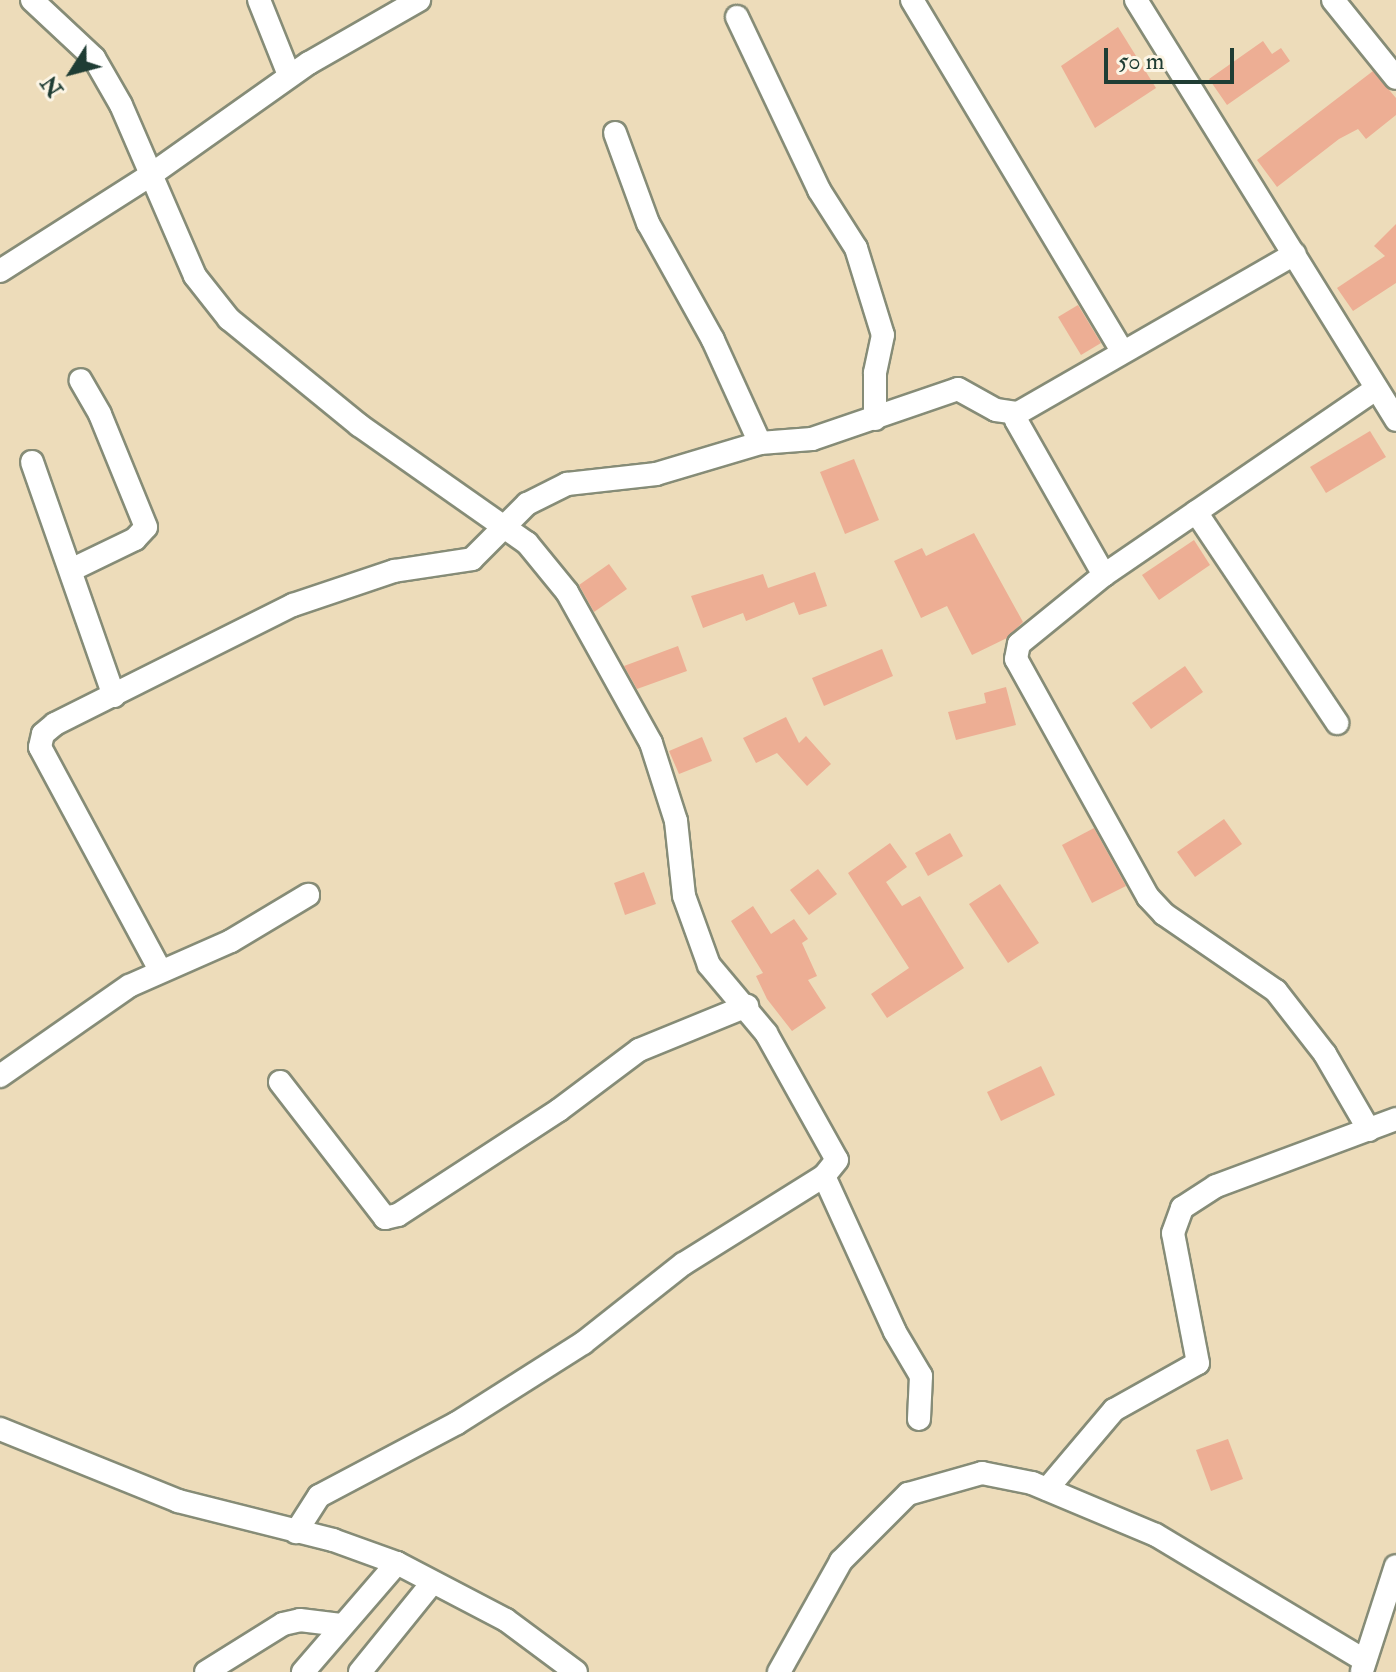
<!DOCTYPE html>
<html>
<head>
<meta charset="utf-8">
<style>
	body { margin:0 }
	#map { position:relative; width:1396px; height:1672px; overflow:hidden; background:#eddcba; font-family:"IM FELL Double Pica",serif }
	div>[style] { position:absolute }
	[style*='--x'] { left:calc(var(--x)*1px); top:calc(var(--y)*1px); width:calc(var(--w)*1px); rotate:calc(var(--a)*1deg) }
	.building>* { inset:0; background:#edae94 }
	.roads { filter:drop-shadow(2px 0 #868c77) drop-shadow(-2px 0 #868c77) drop-shadow(0 2px #868c77) drop-shadow(0 -2px #868c77) }
	.minor>* { height:22px; margin:-11px; padding:0 11px; transform-origin:11px; border-radius:11px; background:#fff }
	span { translate:-50% -50%; white-space:nowrap; text-align:center; line-height:1.15; -webkit-text-stroke:6px #fcf5e5; paint-order:stroke }
	.north { position:absolute; left:32px; top:32px; width:80px; height:80px; -webkit-text-stroke:6px #fcf5e5; paint-order:stroke; rotate:234deg; font-size:22px; font-weight:700; line-height:32px; text-align:center; color:#1f3d34 }
	.north::after { content:''; display:block; margin:auto; width:28px; height:36px; background:#1f3d34; clip-path:polygon(50% 0,100% 100%,50% 72%,0 100%) }
	.scale { position:absolute; left:1104px; top:48px; width:130px; height:36px; box-sizing:border-box; border:4px solid #1f3d34; border-top:0; padding-left:10px; font-size:24px; line-height:28px; white-space:nowrap; color:#1f3d34; -webkit-text-stroke:6px #fcf5e5; paint-order:stroke }
</style>
</head>
<body>
<div id="map">
	<div class="building">
		<div style="clip-path:polygon(1118px 27px,1156px 88px,1095px 128px,1061px 66px)"></div>
		<div style="clip-path:polygon(1263px 41px,1272px 54px,1281px 48px,1290px 61px,1227px 105px,1209px 79px)"></div>
		<div style="clip-path:polygon(1373px 71px,1396px 98px,1396px 115px,1366px 139px,1358px 129px,1339px 139px,1277px 187px,1257px 160px)"></div>
		<div style="clip-path:polygon(1396px 224px,1396px 283px,1353px 311px,1337px 288px,1385px 256px,1374px 246px)"></div>
		<div style="clip-path:polygon(1078px 305px,1101px 343px,1081px 355px,1058px 317px)"></div>
		<div style="clip-path:polygon(1370px 431px,1386px 457px,1326px 493px,1310px 467px)"></div>
		<div style="clip-path:polygon(854px 459px,879px 520px,845px 534px,820px 472px)"></div>
		<div style="clip-path:polygon(974px 533px,1023px 622px,1007px 638px,972px 655px,947px 606px,921px 618px,894px 561px,922px 548px,926px 556px)"></div>
		<div style="clip-path:polygon(1194px 540px,1210px 565px,1159px 600px,1142px 575px)"></div>
		<div style="clip-path:polygon(609px 564px,627px 589px,594px 612px,579px 585px)"></div>
		<div style="clip-path:polygon(815px 572px,827px 606px,799px 615px,794px 602px,746px 621px,743px 613px,703px 628px,691px 596px,763px 574px,768px 588px)"></div>
		<div style="clip-path:polygon(678px 646px,687px 671px,637px 689px,624px 666px)"></div>
		<div style="clip-path:polygon(882px 649px,893px 676px,824px 706px,812px 678px)"></div>
		<div style="clip-path:polygon(1185px 666px,1203px 692px,1151px 729px,1132px 703px)"></div>
		<div style="clip-path:polygon(1006px 687px,1016px 725px,956px 740px,948px 712px,986px 703px,984px 693px)"></div>
		<div style="clip-path:polygon(786px 717px,799px 743px,806px 736px,831px 764px,807px 786px,777px 753px,756px 763px,743px 738px)"></div>
		<div style="clip-path:polygon(702px 737px,712px 761px,679px 774px,669px 751px)"></div>
		<div style="clip-path:polygon(1224px 819px,1242px 844px,1195px 877px,1177px 852px)"></div>
		<div style="clip-path:polygon(1094px 828px,1126px 886px,1092px 903px,1062px 845px)"></div>
		<div style="clip-path:polygon(950px 833px,963px 856px,928px 876px,915px 853px)"></div>
		<div style="clip-path:polygon(890px 843px,907px 867px,886px 882px,902px 906px,920px 896px,964px 968px,887px 1018px,871px 994px,909px 968px,848px 873px)"></div>
		<div style="clip-path:polygon(818px 869px,837px 894px,809px 915px,790px 890px)"></div>
		<div style="clip-path:polygon(644px 872px,656px 904px,625px 915px,614px 883px)"></div>
		<div style="clip-path:polygon(1000px 884px,1039px 943px,1008px 963px,969px 904px)"></div>
		<div style="clip-path:polygon(753px 906px,771px 934px,794px 919px,808px 939px,802px 943px,817px 976px,808px 980px,826px 1008px,792px 1031px,767px 999px,756px 976px,763px 973px,731px 921px)"></div>
		<div style="clip-path:polygon(1041px 1066px,1055px 1095px,1001px 1121px,987px 1092px)"></div>
		<div style="clip-path:polygon(1228px 1439px,1243px 1479px,1211px 1491px,1196px 1450px)"></div>
	</div>
	<div class="roads">
		<div class="minor">
			<div style="--x:32;--y:0;--w:85;--a:43.1"></div>
			<div style="--x:94;--y:58;--w:54;--a:60.1"></div>
			<div style="--x:121;--y:105;--w:186;--a:66.6"></div>
			<div style="--x:195;--y:276;--w:55;--a:51.7"></div>
			<div style="--x:229;--y:319;--w:168;--a:39.2"></div>
			<div style="--x:359;--y:425;--w:205;--a:35.1"></div>
			<div style="--x:527;--y:543;--w:63;--a:50.8"></div>
			<div style="--x:567;--y:592;--w:173;--a:60.9"></div>
			<div style="--x:651;--y:743;--w:82;--a:72.2"></div>
			<div style="--x:676;--y:821;--w:75;--a:83.9"></div>
			<div style="--x:684;--y:896;--w:73;--a:70.1"></div>
			<div style="--x:709;--y:965;--w:89;--a:50"></div>
			<div style="--x:766;--y:1033;--w:145;--a:60.8"></div>
			<div style="--x:837;--y:1160;--w:21;--a:129"></div>
			<div style="--x:824;--y:1176;--w:166;--a:148"></div>
			<div style="--x:683;--y:1264;--w:127;--a:141.7"></div>
			<div style="--x:583;--y:1343;--w:149;--a:147.6"></div>
			<div style="--x:457;--y:1423;--w:156;--a:152.1"></div>
			<div style="--x:319;--y:1496;--w:43;--a:122.6"></div>
			<div style="--x:259;--y:0;--w:81;--a:68.2"></div>
			<div style="--x:912;--y:0;--w:409;--a:59.1"></div>
			<div style="--x:1136;--y:0;--w:494;--a:58.2"></div>
			<div style="--x:1333;--y:0;--w:100;--a:51.1"></div>
			<div style="--x:737;--y:17;--w:191;--a:64.6"></div>
			<div style="--x:819;--y:190;--w:69;--a:57.5"></div>
			<div style="--x:856;--y:248;--w:91;--a:72.8"></div>
			<div style="--x:883;--y:335;--w:39;--a:102"></div>
			<div style="--x:875;--y:373;--w:46;--a:90"></div>
			<div style="--x:615;--y:133;--w:96;--a:69.9"></div>
			<div style="--x:648;--y:223;--w:134;--a:60.9"></div>
			<div style="--x:713;--y:340;--w:113;--a:65.5"></div>
			<div style="--x:0;--y:271;--w:180;--a:-32.5"></div>
			<div style="--x:152;--y:174;--w:192;--a:-35.3"></div>
			<div style="--x:309;--y:63;--w:127;--a:-29.8"></div>
			<div style="--x:32;--y:462;--w:248;--a:70.7"></div>
			<div style="--x:1196;--y:512;--w:254;--a:56.2"></div>
			<div style="--x:71;--y:570;--w:71;--a:-25.8"></div>
			<div style="--x:135;--y:539;--w:16;--a:-47"></div>
			<div style="--x:146;--y:527;--w:122;--a:-112.2"></div>
			<div style="--x:100;--y:414;--w:39;--a:-120"></div>
			<div style="--x:1104;--y:575;--w:178;--a:-119.6"></div>
			<div style="--x:1016;--y:420;--w:7;--a:-74"></div>
			<div style="--x:1018;--y:413;--w:319;--a:-29.9"></div>
			<div style="--x:160;--y:970;--w:253;--a:-118.3"></div>
			<div style="--x:40;--y:747;--w:13;--a:-77"></div>
			<div style="--x:43;--y:734;--w:16;--a:-40"></div>
			<div style="--x:55;--y:724;--w:266;--a:-26.6"></div>
			<div style="--x:293;--y:605;--w:107;--a:-18.6"></div>
			<div style="--x:394;--y:571;--w:79;--a:-8.7"></div>
			<div style="--x:472;--y:559;--w:78;--a:-45"></div>
			<div style="--x:527;--y:504;--w:45;--a:-26.6"></div>
			<div style="--x:567;--y:484;--w:90;--a:-6.4"></div>
			<div style="--x:656;--y:474;--w:109;--a:-16.6"></div>
			<div style="--x:760;--y:443;--w:52;--a:-4.4"></div>
			<div style="--x:812;--y:439;--w:154;--a:-18.9"></div>
			<div style="--x:958;--y:389;--w:43;--a:28.9"></div>
			<div style="--x:996;--y:410;--w:22;--a:8"></div>
			<div style="--x:0;--y:1076;--w:157;--a:-34.9"></div>
			<div style="--x:129;--y:986;--w:111;--a:-23.8"></div>
			<div style="--x:231;--y:941;--w:90;--a:-30.9"></div>
			<div style="--x:280;--y:1082;--w:172;--a:52.3"></div>
			<div style="--x:385;--y:1218;--w:13;--a:-13"></div>
			<div style="--x:398;--y:1215;--w:192;--a:-33.1"></div>
			<div style="--x:559;--y:1110;--w:100;--a:-36.9"></div>
			<div style="--x:639;--y:1050;--w:117;--a:-22.2"></div>
			<div style="--x:1369;--y:1130;--w:88;--a:-120.1"></div>
			<div style="--x:1325;--y:1054;--w:80;--a:-127.9"></div>
			<div style="--x:1276;--y:991;--w:136;--a:-145.5"></div>
			<div style="--x:1164;--y:914;--w:23;--a:-133"></div>
			<div style="--x:1148;--y:897;--w:272;--a:-119"></div>
			<div style="--x:1016;--y:659;--w:15;--a:-79"></div>
			<div style="--x:1019;--y:644;--w:109;--a:-39.1"></div>
			<div style="--x:1104;--y:575;--w:330;--a:-34.4"></div>
			<div style="--x:824;--y:1176;--w:171;--a:65.5"></div>
			<div style="--x:895;--y:1332;--w:51;--a:59.4"></div>
			<div style="--x:921;--y:1376;--w:43;--a:92.7"></div>
			<div style="--x:0;--y:1429;--w:192;--a:22"></div>
			<div style="--x:178;--y:1501;--w:160;--a:14.1"></div>
			<div style="--x:333;--y:1540;--w:68;--a:19.8"></div>
			<div style="--x:397;--y:1563;--w:123;--a:27.6"></div>
			<div style="--x:506;--y:1620;--w:87;--a:36.6"></div>
			<div style="--x:1047;--y:1489;--w:104;--a:-49.7"></div>
			<div style="--x:1114;--y:1410;--w:96;--a:-29.2"></div>
			<div style="--x:1198;--y:1363;--w:132;--a:-100.9"></div>
			<div style="--x:1173;--y:1233;--w:27;--a:-70"></div>
			<div style="--x:1182;--y:1208;--w:40;--a:-32.9"></div>
			<div style="--x:1216;--y:1186;--w:192;--a:-20.4"></div>
			<div style="--x:1362;--y:1671;--w:110;--a:-72.1"></div>
			<div style="--x:206;--y:1672;--w:91;--a:-31.9"></div>
			<div style="--x:283;--y:1624;--w:17;--a:-13"></div>
			<div style="--x:300;--y:1620;--w:39;--a:7"></div>
			<div style="--x:303;--y:1672;--w:144;--a:-49.2"></div>
			<div style="--x:360;--y:1672;--w:114;--a:-51"></div>
			<div style="--x:779;--y:1672;--w:127;--a:-60.8"></div>
			<div style="--x:841;--y:1561;--w:95;--a:-45"></div>
			<div style="--x:908;--y:1494;--w:77;--a:-15.8"></div>
			<div style="--x:982;--y:1473;--w:51;--a:11.3"></div>
			<div style="--x:1032;--y:1483;--w:134;--a:22.8"></div>
			<div style="--x:1156;--y:1535;--w:243;--a:31"></div>
		</div>
	</div>
	<div class="north">N</div>
	<div class="scale">50 m</div>
</div>
</body>
</html>
